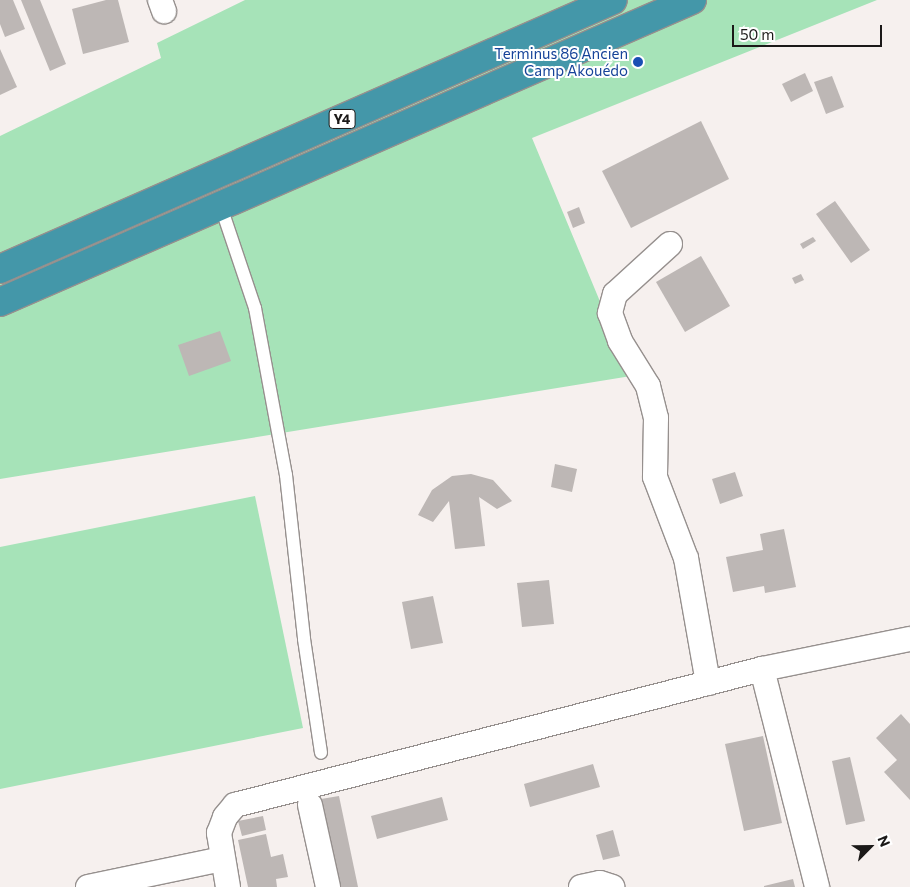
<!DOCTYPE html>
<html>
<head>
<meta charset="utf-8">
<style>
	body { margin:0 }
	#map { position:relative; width:910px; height:887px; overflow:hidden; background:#f6f0ee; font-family:Commissioner,sans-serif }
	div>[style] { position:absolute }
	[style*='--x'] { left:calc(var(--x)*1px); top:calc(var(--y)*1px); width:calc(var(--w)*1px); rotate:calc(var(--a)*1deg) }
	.green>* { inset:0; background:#a6e3b8 }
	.building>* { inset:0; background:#bdb7b5 }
	.roads { filter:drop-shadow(1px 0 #96908e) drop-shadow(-1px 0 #96908e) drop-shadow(0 1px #96908e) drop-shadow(0 -1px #96908e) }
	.lane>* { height:12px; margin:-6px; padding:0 6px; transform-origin:6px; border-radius:6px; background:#fff }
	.street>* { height:24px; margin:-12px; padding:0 12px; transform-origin:12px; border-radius:12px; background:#fff }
	.highway>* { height:28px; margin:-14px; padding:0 14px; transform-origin:14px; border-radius:14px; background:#4497a9 }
	.dots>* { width:14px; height:14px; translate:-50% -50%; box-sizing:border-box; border:2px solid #fff; border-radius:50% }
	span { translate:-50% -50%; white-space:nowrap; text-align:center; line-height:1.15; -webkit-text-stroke:4px #fff; paint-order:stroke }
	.shield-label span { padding:1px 4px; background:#fff; border:1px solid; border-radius:4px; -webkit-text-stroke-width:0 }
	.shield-label { font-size:14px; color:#1b1918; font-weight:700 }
	.transit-label { font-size:15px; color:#164399 }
	.right { translate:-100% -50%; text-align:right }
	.north { position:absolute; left:845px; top:822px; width:50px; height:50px; -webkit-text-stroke:4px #fff; paint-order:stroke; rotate:67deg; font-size:14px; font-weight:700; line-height:20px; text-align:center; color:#1b1918 }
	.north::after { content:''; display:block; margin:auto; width:18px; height:22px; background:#1b1918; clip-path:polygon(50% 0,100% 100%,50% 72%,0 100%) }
	.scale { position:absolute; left:732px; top:25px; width:150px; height:22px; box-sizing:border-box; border:2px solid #1b1918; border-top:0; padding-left:6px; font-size:15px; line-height:18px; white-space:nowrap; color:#1b1918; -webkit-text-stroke:4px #fff; paint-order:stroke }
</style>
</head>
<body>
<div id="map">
	<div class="green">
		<div style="clip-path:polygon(245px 0,877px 0,532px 138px,631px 376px,0 479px,0 136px,161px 58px,157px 43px)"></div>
		<div style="clip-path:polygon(255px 496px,303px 728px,0 789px,0 547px)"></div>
	</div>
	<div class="building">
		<div style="clip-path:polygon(0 0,13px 0,25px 29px,5px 37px,0 24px)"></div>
		<div style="clip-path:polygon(21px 0,40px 0,66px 64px,50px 71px)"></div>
		<div style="clip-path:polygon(106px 0,118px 0,129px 42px,83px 54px,72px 9px)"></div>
		<div style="clip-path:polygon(0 49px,17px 87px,0 95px)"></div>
		<div style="clip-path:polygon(805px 73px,813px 91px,791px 102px,782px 84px)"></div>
		<div style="clip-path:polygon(832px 76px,844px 107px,826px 114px,814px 82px)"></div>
		<div style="clip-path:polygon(701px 121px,729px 179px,631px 228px,602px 171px)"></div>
		<div style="clip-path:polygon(835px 201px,870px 250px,851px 263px,816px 214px)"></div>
		<div style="clip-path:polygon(579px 207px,585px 223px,573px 228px,567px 212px)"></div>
		<div style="clip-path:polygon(813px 237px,816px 241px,803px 249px,800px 244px)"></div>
		<div style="clip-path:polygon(701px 256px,730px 306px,685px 332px,656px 282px)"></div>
		<div style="clip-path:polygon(801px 274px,804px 280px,795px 284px,792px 278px)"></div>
		<div style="clip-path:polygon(220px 331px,231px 361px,189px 376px,178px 345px)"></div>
		<div style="clip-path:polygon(555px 464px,577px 469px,572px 492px,551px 487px)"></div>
		<div style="clip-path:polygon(735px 472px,743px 496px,720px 504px,712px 479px)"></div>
		<div style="clip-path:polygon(471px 474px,493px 480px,512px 501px,497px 509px,479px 497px,485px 546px,455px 549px,449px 501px,433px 522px,418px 515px,432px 490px,452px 476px)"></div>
		<div style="clip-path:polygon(784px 529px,796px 587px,765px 593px,764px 586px,733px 592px,726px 557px,763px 550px,760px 534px)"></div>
		<div style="clip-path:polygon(549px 580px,554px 624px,522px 627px,517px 583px)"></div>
		<div style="clip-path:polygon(433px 596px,443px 643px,411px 649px,402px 602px)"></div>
		<div style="clip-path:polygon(901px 714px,910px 724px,910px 800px,884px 772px,897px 760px,876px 738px)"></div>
		<div style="clip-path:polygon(763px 736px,782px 823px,744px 831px,725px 744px)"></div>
		<div style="clip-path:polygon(850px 757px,865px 821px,846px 825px,832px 761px)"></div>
		<div style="clip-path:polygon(593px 764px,600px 787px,530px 807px,524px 784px)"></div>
		<div style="clip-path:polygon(339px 796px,358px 887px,339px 887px,321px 799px)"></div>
		<div style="clip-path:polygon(442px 797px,448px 820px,377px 839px,371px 816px)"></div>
		<div style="clip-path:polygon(263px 816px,266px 830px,242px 836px,238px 821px)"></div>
		<div style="clip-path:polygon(613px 830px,620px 856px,603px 860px,596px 835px)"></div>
		<div style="clip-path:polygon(266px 834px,271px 857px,283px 854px,288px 877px,276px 879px,277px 887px,248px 887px,238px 840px)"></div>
		<div style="clip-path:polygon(793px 879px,795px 887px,764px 887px,764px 886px)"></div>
	</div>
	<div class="roads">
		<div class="lane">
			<div style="--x:221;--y:207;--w:107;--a:71.4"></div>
			<div style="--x:255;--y:308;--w:170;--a:79.5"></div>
			<div style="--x:286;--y:475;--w:165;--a:83.7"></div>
			<div style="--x:304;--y:639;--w:115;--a:81.5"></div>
		</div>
		<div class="street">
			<div style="--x:160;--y:0;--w:12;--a:70"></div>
			<div style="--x:670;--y:244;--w:74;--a:137.7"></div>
			<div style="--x:615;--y:294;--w:20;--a:105"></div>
			<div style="--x:610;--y:313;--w:30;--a:70"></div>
			<div style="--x:620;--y:341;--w:53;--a:58.1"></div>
			<div style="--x:648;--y:386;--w:33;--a:76"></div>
			<div style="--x:656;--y:418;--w:59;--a:91"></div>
			<div style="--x:655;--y:477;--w:87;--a:69.1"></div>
			<div style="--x:686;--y:558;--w:127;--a:80"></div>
			<div style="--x:762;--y:669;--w:225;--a:75.8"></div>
			<div style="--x:310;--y:805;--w:84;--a:77.6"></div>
			<div style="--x:88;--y:887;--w:137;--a:-11.8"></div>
			<div style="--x:228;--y:887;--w:55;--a:-99.5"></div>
			<div style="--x:219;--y:833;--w:17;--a:-69"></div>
			<div style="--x:225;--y:817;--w:16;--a:-50"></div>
			<div style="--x:235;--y:805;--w:544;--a:-14.47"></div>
			<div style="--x:762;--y:669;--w:151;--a:-11.5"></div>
			<div style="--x:581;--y:887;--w:19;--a:-12"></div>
			<div style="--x:600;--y:883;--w:13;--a:18"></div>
		</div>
		<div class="highway">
			<div style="--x:0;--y:269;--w:669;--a:-23.69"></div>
			<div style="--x:0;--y:302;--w:755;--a:-23.58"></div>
		</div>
	</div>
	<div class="dots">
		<div style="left:638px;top:62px;background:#1a4fb4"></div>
	</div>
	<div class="shield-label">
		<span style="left:342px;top:119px">Y4</span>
	</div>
	<div class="transit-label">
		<span class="right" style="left:628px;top:62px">Terminus 86 Ancien<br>Camp Akouédo</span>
	</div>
	<div class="north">N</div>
	<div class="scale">50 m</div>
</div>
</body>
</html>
